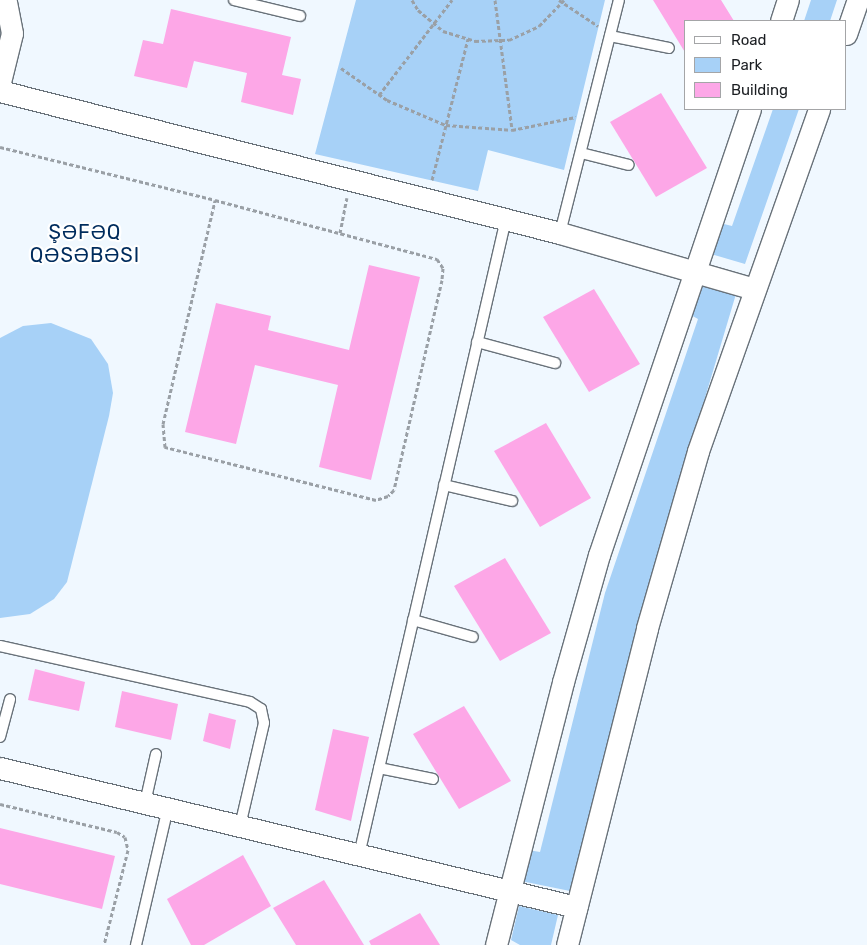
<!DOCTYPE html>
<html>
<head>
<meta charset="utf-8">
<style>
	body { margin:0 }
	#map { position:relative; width:867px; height:945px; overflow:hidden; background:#f0f8ff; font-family:Rubik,sans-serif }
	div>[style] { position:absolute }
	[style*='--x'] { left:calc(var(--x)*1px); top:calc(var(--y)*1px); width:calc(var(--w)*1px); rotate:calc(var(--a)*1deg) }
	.green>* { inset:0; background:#a7d1f7 }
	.building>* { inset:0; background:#fda7e7 }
	.path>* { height:3px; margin-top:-1.5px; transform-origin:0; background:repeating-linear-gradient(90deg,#9aa0a6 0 4px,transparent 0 6.5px) }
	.roads { filter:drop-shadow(1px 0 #69727a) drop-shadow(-1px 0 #69727a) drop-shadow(0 1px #69727a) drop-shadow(0 -1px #69727a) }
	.lane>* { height:10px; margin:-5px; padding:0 5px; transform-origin:5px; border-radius:5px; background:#fff }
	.street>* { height:21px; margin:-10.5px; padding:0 10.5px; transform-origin:10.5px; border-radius:10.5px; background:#fff }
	span { translate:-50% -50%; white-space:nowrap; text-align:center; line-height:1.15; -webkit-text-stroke:4.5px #fff; paint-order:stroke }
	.quarter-label { font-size:20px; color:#002c5d; letter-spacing:1px }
	.legend { position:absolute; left:684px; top:20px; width:162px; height:90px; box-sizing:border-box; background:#fff; border:1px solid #a4a5a7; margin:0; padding:6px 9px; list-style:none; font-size:15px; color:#1b1e22 }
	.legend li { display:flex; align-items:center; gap:10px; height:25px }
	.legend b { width:25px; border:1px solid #a4a5a7 }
</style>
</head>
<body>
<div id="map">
	<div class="green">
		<div style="clip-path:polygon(356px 0,605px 0,564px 170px,488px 150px,478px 191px,315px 154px)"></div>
		<div style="clip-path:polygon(811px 0,837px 0,830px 21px,804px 21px)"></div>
		<div style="clip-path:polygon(773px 109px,799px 109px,745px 264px,711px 254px,720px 223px,732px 226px)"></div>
		<div style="clip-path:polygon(700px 283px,736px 294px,639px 619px,570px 891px,521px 881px,528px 850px,540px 852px,605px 593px,698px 319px,689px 314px)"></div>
		<div style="clip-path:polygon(51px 323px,91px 339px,108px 364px,113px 393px,109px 416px,67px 582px,54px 599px,30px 614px,0 618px,0 338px,23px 326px)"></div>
		<div style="clip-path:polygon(519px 906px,558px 915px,551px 945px,520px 945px,511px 940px)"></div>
	</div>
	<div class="building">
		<div style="clip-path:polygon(653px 0,721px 0,734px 21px,686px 21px,686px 54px)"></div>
		<div style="clip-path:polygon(171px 9px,291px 37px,282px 75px,301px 79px,293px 115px,241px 102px,247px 73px,194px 61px,187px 88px,134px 76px,143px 40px,163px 44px)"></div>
		<div style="clip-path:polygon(661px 93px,707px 168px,656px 197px,610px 122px)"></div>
		<div style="clip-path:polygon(369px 265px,420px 277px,371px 480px,319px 467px,338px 385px,255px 365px,236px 444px,185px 432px,216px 303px,271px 316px,268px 330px,349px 350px)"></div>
		<div style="clip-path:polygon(594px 289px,640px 364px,589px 392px,543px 317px)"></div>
		<div style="clip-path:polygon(546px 423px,591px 498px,540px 527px,494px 451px)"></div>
		<div style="clip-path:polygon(505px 558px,551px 633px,500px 661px,454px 586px)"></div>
		<div style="clip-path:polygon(35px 669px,85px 682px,79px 711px,28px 700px)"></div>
		<div style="clip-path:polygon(122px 691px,178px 704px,171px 740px,115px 727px)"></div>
		<div style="clip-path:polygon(464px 706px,511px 781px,459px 809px,413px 734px)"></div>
		<div style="clip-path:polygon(209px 713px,236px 720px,230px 749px,203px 741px)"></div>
		<div style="clip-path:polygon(333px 729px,369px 737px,351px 821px,315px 810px)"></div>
		<div style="clip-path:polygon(0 828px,115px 856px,102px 909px,0 884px)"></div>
		<div style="clip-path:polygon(243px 855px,271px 906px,204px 945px,191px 945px,167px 899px)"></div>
		<div style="clip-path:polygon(324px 880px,364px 945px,296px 945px,273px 908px)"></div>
		<div style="clip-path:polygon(420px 913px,440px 945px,371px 945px,369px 941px)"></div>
	</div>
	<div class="path">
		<div style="--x:412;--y:0;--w:12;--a:59"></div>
		<div style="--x:418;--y:10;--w:33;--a:40"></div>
		<div style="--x:443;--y:31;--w:34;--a:17"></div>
		<div style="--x:475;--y:41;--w:34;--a:-2"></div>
		<div style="--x:509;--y:40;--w:33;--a:-25"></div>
		<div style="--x:539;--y:26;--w:36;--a:-46"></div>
		<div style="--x:495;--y:0;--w:131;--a:82.5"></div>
		<div style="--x:559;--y:0;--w:47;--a:33.7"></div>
		<div style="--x:341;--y:68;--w:56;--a:34.8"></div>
		<div style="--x:387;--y:100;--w:64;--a:23"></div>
		<div style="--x:446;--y:125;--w:66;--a:4.3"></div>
		<div style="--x:512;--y:130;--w:65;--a:-11.5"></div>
		<div style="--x:379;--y:95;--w:120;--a:-52.5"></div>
		<div style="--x:0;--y:147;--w:221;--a:13.8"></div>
		<div style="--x:215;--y:200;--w:230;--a:14.9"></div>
		<div style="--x:437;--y:259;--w:11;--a:56"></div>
		<div style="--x:443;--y:268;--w:12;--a:95"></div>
		<div style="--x:442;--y:280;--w:215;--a:102.9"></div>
		<div style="--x:394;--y:490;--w:8;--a:135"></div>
		<div style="--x:388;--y:496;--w:13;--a:162"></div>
		<div style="--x:376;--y:500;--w:218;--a:-165.9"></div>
		<div style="--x:165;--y:447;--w:23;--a:-95"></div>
		<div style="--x:163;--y:424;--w:230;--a:-76.9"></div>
		<div style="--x:432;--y:180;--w:146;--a:-75.7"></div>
		<div style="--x:340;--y:233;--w:36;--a:-79"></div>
		<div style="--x:0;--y:804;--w:120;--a:13.5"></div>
		<div style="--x:117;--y:832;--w:9;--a:32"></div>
		<div style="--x:125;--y:837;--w:13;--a:77"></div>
		<div style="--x:128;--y:850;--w:98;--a:104.2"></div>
	</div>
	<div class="roads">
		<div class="lane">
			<div style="--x:234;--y:0;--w:68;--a:13.6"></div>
			<div style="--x:610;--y:36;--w:60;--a:11.5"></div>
			<div style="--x:581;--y:153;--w:49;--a:14"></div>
			<div style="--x:560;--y:233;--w:240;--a:-75.8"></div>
			<div style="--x:477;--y:342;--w:81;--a:15.1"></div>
			<div style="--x:444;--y:485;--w:70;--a:13.2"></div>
			<div style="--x:413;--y:620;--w:62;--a:15.8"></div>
			<div style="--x:0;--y:646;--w:256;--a:12.6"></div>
			<div style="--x:250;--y:702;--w:13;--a:32"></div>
			<div style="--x:261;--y:709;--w:14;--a:78"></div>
			<div style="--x:264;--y:723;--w:106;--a:103.1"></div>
			<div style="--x:0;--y:737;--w:39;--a:-75"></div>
			<div style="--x:379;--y:768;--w:55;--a:11.5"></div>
			<div style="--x:145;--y:803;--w:50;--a:-77.3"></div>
			<div style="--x:359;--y:855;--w:653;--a:-76.99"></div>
			<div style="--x:136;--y:945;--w:141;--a:-76.9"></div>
		</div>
		<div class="street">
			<div style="--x:781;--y:21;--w:22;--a:-72"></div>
			<div style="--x:846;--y:34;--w:36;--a:-71"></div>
			<div style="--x:0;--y:82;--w:50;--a:-76.2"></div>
			<div style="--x:12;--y:33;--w:33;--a:-101"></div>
			<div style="--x:0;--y:91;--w:578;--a:14.23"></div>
			<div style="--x:560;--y:233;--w:202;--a:16.1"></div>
			<div style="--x:0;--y:768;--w:593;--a:13.57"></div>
			<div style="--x:496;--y:945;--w:271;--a:-75.7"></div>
			<div style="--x:563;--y:682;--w:132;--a:-74.2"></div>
			<div style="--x:599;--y:555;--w:471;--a:-71.3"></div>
			<div style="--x:567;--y:945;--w:327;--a:-75.8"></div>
			<div style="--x:647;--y:628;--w:184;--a:-73.9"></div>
			<div style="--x:698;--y:451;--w:363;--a:-70.5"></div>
		</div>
	</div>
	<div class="quarter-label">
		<span style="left:85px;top:244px">ŞƏFƏQ<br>QƏSƏBƏSI</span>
	</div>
	<ul class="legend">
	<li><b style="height:6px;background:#fff"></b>Road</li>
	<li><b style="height:14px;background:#a7d1f7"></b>Park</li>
	<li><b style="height:14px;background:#fda7e7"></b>Building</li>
	</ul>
</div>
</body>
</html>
